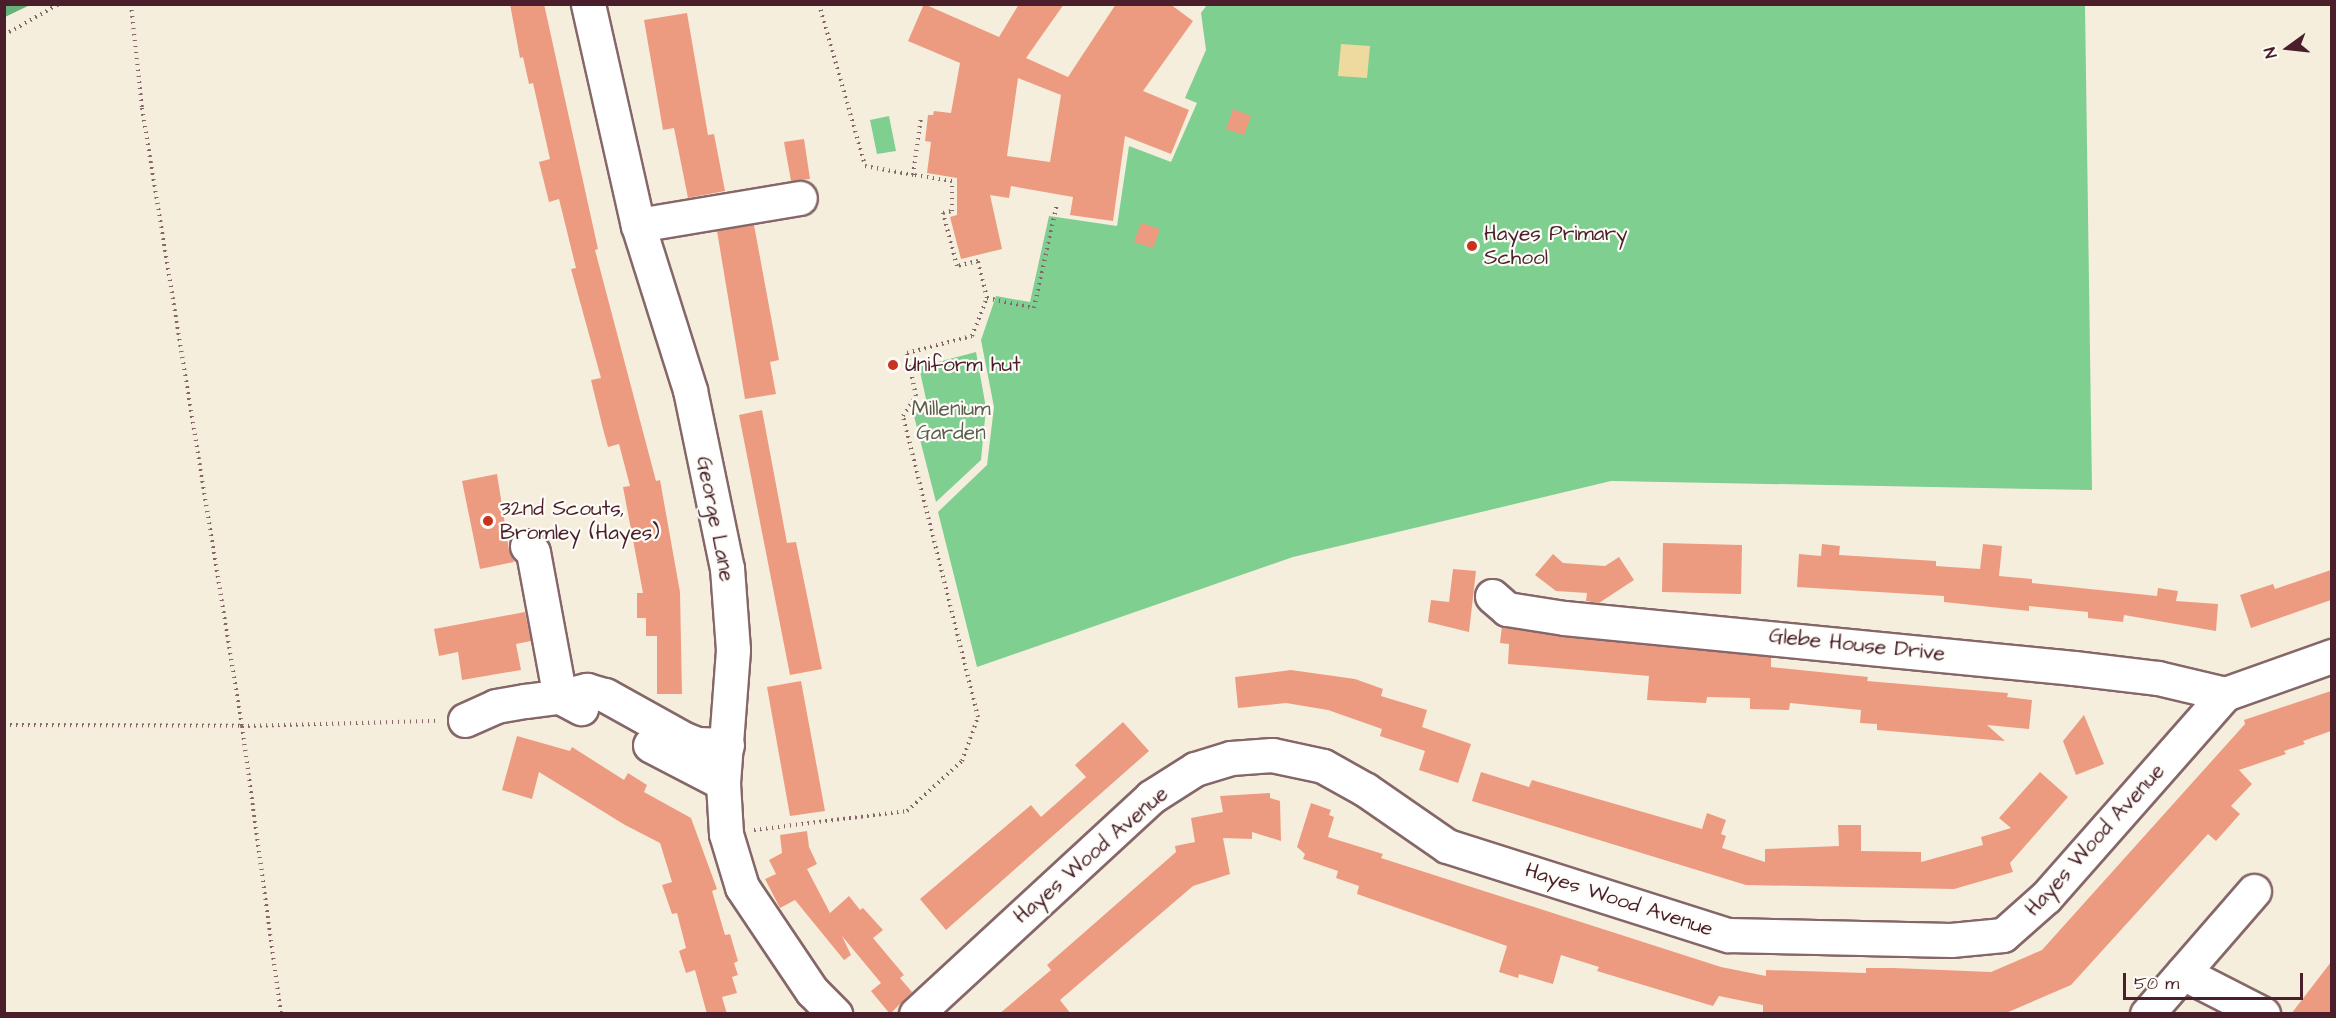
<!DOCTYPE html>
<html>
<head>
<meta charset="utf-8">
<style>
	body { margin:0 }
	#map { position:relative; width:2336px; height:1018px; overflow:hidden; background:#f6eedc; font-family:"Architects Daughter",sans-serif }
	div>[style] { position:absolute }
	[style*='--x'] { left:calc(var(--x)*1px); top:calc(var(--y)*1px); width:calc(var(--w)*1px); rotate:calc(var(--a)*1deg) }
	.green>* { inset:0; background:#7fcf90 }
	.forest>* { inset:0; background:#67b27a }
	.sand>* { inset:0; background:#eeda9e }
	.building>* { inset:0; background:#ed9b80 }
	.path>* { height:4px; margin-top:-2px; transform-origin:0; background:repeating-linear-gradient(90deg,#866769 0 1.5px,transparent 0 6px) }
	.roads { filter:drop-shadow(2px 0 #866769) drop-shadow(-2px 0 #866769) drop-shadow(0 2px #866769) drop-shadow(0 -2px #866769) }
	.minor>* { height:33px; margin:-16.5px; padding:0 16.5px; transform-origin:16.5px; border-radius:16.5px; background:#fff }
	.dots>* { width:16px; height:16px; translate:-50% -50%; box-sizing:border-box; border:3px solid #fdfcf7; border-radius:50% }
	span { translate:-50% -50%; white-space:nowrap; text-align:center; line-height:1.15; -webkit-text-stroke:4.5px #fdfcf7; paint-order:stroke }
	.poi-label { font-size:21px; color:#4a1f2b }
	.left { translate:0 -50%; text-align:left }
	.park-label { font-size:21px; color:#5d5d4e }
	.street-label { font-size:21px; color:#4a1f2b }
	.frame { position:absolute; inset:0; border:6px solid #4a1f2b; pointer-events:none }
	.north { position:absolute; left:2258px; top:18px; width:60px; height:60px; -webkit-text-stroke:4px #fdfcf7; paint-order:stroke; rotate:255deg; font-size:16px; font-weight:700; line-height:24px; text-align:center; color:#4a1f2b }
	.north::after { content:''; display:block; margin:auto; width:21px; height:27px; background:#4a1f2b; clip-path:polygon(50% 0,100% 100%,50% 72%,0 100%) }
	.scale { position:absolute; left:2123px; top:973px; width:180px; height:27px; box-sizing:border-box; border:3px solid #4a1f2b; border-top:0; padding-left:8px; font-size:18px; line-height:21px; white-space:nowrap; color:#4a1f2b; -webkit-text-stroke:4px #fdfcf7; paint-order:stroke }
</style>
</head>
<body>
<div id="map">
	<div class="green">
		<div style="clip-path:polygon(1207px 5px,2085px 5px,2092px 490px,1611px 481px,1293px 557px,977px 667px,938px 512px,987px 465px,994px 407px,981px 340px,996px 296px,1030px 302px,1049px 216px,1117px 226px,1129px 146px,1171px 162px,1197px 103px,1185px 98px,1206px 50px,1201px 13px)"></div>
		<div style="clip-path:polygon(889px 116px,896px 151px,877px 154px,870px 120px)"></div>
		<div style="clip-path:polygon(976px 352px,986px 408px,981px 460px,936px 502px,914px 416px,926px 399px,919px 367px)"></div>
	</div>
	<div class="forest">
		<div style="clip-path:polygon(5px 4px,30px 4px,30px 5px,5px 17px)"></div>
	</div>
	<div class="sand">
		<div style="clip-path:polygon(1341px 44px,1370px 46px,1367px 78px,1338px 76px)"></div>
	</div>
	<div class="building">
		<div style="clip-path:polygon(510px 4px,544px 4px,598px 249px,595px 250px,656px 481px,660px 480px,680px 592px,682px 694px,657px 694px,657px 636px,646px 636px,646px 618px,637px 618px,637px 593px,643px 593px,623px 487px,630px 486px,619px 444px,608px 447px,603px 429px,591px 380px,601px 378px,571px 269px,576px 268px,559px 199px,549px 202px,539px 162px,550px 159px,533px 83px,529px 84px,523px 57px,520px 58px)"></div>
		<div style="clip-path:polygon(evenodd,924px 4px,999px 37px,1019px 4px,1064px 4px,1026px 58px,1068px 77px,1116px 4px,1170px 4px,1193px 21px,1143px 91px,1189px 110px,1171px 154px,1125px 136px,1113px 221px,1070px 215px,1073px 197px,1011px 186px,1009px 198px,990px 195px,1002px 249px,961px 259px,950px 217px,957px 215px,957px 178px,927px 173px,931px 142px,925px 141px,928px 115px,933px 115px,934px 111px,951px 113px,960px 63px,908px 41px,924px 4px,1018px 78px,1061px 95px,1050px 162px,1007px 156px,1018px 78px)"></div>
		<div style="clip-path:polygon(687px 13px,708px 135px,714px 134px,725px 191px,688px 198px,674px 128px,663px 130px,644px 20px)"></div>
		<div style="clip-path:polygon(1233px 109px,1251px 116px,1244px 135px,1226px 129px)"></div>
		<div style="clip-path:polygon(804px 139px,810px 179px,791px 181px,784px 142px)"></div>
		<div style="clip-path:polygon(1141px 223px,1160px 229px,1153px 248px,1134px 242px)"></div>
		<div style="clip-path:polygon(754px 225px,779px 360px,770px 362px,776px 394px,745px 399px,717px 231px)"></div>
		<div style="clip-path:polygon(762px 410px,787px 543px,796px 542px,822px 669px,790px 675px,739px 415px)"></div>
		<div style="clip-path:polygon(497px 474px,509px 550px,514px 562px,480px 569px,462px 481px)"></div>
		<div style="clip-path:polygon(1663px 543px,1742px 545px,1741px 594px,1662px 592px)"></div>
		<div style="clip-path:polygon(1822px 544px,1840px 546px,1839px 555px,1936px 561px,1936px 566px,1980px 569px,1983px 544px,2002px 546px,1999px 576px,2032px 579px,2032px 583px,2157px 596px,2158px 588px,2178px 591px,2176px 601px,2218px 604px,2216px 631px,2124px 615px,2123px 622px,2088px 618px,2088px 612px,2029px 606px,2029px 611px,1944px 602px,1944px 596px,1797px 587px,1799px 554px,1821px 556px)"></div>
		<div style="clip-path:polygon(1553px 554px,1563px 563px,1605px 566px,1619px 557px,1634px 580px,1599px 603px,1586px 601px,1587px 593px,1556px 591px,1535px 575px)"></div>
		<div style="clip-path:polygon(1453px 569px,1476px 571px,1469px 632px,1428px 622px,1431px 600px,1449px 602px)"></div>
		<div style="clip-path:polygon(2331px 570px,2331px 600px,2251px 628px,2240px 595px,2273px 584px,2275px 589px)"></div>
		<div style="clip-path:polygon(525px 612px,531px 641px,516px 644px,521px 670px,462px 680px,458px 652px,439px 656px,434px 629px)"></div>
		<div style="clip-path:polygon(1502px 626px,1562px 637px,1771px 657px,1771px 667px,1868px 677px,1867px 681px,2008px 693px,2007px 697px,2032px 700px,2029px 729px,1987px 725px,2005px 741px,1877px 730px,1877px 724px,1860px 723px,1861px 710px,1790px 703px,1789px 710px,1750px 709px,1750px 698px,1707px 697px,1706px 703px,1647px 700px,1649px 676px,1508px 664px,1509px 644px,1500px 643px)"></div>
		<div style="clip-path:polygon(1291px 670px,1355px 679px,1383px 689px,1381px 696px,1427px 710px,1422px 727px,1471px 744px,1458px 783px,1419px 770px,1425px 751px,1380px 736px,1382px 729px,1328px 710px,1286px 703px,1238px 708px,1235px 677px)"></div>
		<div style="clip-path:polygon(801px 681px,825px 811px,790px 816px,767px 687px)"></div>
		<div style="clip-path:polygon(2331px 691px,2331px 731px,2303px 741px,2305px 744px,2284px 751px,2286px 754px,2239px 770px,2252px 784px,2231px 806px,2240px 814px,2216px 841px,2208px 834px,2071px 985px,2006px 1013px,1763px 1014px,1763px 1005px,1719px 996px,1713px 1006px,1597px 971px,1599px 967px,1561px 955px,1553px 984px,1519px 974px,1518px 978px,1499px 972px,1507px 946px,1357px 894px,1359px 886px,1336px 878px,1338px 871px,1303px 859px,1305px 854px,1297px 847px,1311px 803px,1331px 810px,1329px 815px,1334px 817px,1328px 837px,1383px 854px,1381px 858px,1721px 967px,1766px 976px,1766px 970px,1866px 973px,1866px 968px,1894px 968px,1991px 972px,2042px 950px,2245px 724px,2244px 720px)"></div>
		<div style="clip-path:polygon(2084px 715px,2104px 764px,2076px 775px,2063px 741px)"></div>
		<div style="clip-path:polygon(1123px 722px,1149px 751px,946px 930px,920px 899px,1031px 805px,1041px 817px,1086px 777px,1075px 765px)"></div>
		<div style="clip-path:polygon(517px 736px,570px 751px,572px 747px,624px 780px,628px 773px,647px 785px,644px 792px,691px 818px,717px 889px,712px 891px,725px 935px,730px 934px,738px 961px,734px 963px,738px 975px,732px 977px,737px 993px,722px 997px,727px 1014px,707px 1014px,695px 970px,686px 973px,679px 951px,686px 948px,677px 913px,672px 914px,662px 885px,672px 882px,660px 843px,625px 825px,539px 772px,532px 799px,502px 790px)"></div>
		<div style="clip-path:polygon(1481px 772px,1529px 787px,1532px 780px,1702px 829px,1707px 813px,1726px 820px,1721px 834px,1726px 836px,1722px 848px,1765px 862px,1765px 849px,1839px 846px,1838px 825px,1861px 825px,1861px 851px,1921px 852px,1921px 862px,1983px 845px,1981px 837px,2011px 828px,1999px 818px,2040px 772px,2068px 797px,2010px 863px,2013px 872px,1954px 889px,1746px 885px,1472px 801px)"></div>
		<div style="clip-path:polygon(1270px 793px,1270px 798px,1280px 801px,1281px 841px,1252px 832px,1252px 839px,1223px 838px,1230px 874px,1193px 886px,1124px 945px,1060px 1000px,1071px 1014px,999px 1014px,1051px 970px,1047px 965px,1176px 852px,1175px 846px,1195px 842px,1191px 818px,1223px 812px,1220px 796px)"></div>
		<div style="clip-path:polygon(807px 831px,809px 847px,817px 864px,807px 869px,830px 913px,849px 896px,860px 910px,863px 908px,883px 930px,873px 938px,904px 975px,900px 978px,912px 992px,890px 1014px,871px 991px,881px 983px,842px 936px,851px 955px,844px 960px,795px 900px,780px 908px,765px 879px,776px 874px,769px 860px,782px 853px,780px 835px)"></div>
		<div style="clip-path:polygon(2331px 962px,2331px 1014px,2291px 1014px)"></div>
	</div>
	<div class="path">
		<div style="--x:131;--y:4;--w:105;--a:84"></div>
		<div style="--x:142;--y:108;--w:626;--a:80.81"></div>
		<div style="--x:242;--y:726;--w:291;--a:82.3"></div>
		<div style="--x:819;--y:4;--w:168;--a:74.1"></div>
		<div style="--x:865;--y:166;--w:49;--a:10.6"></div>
		<div style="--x:4;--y:35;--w:63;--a:-29.4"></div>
		<div style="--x:987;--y:298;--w:48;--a:12"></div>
		<div style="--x:1034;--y:308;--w:107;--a:-77.6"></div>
		<div style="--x:4;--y:725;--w:238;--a:0.2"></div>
		<div style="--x:242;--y:726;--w:197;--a:-1.5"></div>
		<div style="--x:754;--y:830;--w:154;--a:-7.1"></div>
		<div style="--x:907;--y:811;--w:74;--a:-42.3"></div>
		<div style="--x:962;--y:761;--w:47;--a:-70"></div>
		<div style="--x:978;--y:717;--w:310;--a:-104"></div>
		<div style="--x:903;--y:416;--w:24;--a:-57"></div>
		<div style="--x:916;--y:396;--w:44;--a:-101.8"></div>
		<div style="--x:907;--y:353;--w:67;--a:-14.7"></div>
		<div style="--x:972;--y:336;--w:41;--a:-68.5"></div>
		<div style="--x:987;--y:298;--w:38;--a:-104"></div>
		<div style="--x:978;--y:261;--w:22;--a:167"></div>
		<div style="--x:957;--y:266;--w:55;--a:-104.8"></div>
		<div style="--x:943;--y:213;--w:9;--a:-13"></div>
		<div style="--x:952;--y:211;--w:30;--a:-90"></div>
		<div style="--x:952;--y:181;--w:39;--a:-171"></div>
		<div style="--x:913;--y:175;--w:59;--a:-82.1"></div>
	</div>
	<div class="roads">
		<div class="minor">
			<div style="--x:588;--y:4;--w:227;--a:77.3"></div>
			<div style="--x:638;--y:225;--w:173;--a:72.5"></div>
			<div style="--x:690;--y:390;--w:182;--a:78.3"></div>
			<div style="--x:727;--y:568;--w:82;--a:85.8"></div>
			<div style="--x:733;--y:650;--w:133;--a:94.3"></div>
			<div style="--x:723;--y:783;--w:51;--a:86.6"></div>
			<div style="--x:726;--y:834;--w:55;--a:73.2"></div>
			<div style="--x:742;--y:887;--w:125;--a:56.1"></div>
			<div style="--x:812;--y:991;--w:33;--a:45"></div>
			<div style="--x:638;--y:225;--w:164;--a:-9.5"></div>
			<div style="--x:527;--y:546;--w:8;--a:45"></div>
			<div style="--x:533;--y:552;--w:147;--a:79.5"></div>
			<div style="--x:560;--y:697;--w:28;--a:-15"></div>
			<div style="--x:587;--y:690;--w:19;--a:16"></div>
			<div style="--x:605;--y:695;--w:90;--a:29.1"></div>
			<div style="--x:684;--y:739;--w:14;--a:21"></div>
			<div style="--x:697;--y:744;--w:30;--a:2"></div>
			<div style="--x:1492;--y:596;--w:20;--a:41"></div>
			<div style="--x:1507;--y:609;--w:58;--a:9"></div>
			<div style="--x:1564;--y:618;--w:512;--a:5.6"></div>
			<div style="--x:2074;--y:668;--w:85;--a:6.8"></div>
			<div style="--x:2158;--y:678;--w:69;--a:13.4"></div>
			<div style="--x:465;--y:720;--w:34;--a:-24"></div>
			<div style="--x:496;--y:706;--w:29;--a:-10"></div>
			<div style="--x:525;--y:701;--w:35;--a:-7"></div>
			<div style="--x:560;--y:697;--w:24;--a:28"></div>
			<div style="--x:650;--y:745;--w:82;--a:27.5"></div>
			<div style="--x:2183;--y:973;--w:90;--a:27.1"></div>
			<div style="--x:916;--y:1014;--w:320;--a:-42.7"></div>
			<div style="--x:1151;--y:797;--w:52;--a:-32.5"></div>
			<div style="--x:1195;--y:769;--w:38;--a:-17"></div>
			<div style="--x:1231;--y:758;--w:41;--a:-4.2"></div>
			<div style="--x:1272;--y:755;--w:52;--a:12.2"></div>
			<div style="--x:1323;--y:766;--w:49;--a:29.2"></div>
			<div style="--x:1366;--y:790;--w:98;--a:34.7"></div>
			<div style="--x:1447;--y:846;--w:295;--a:17.6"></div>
			<div style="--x:1728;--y:935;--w:223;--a:1.3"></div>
			<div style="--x:1951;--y:940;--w:52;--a:-5.5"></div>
			<div style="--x:2003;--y:935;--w:57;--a:-41.5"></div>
			<div style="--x:2046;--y:897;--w:271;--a:-48.6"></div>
			<div style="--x:2225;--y:694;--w:114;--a:-19.6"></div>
			<div style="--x:2147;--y:1014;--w:163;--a:-49"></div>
		</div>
	</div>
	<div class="dots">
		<div style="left:1472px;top:246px;background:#c8321e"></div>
		<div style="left:893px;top:365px;background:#c8321e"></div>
		<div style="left:488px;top:521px;background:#c8321e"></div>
	</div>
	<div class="poi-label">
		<span class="left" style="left:1484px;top:246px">Hayes Primary<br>School</span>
		<span class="left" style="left:905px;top:365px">Uniform hut</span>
		<span class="left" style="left:500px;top:521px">32nd Scouts,<br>Bromley (Hayes)</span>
	</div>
	<div class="park-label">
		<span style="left:951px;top:421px">Millenium<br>Garden</span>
	</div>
	<div class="street-label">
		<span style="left:715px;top:519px;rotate:79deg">George Lane</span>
		<span style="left:1857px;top:645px;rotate:6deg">Glebe House Drive</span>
		<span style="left:2095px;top:840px;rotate:-48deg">Hayes Wood Avenue</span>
		<span style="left:1091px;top:855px;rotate:-41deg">Hayes Wood Avenue</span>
		<span style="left:1619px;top:900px;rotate:18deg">Hayes Wood Avenue</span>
	</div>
	<div class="frame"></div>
	<div class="north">N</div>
	<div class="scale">50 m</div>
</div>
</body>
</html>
